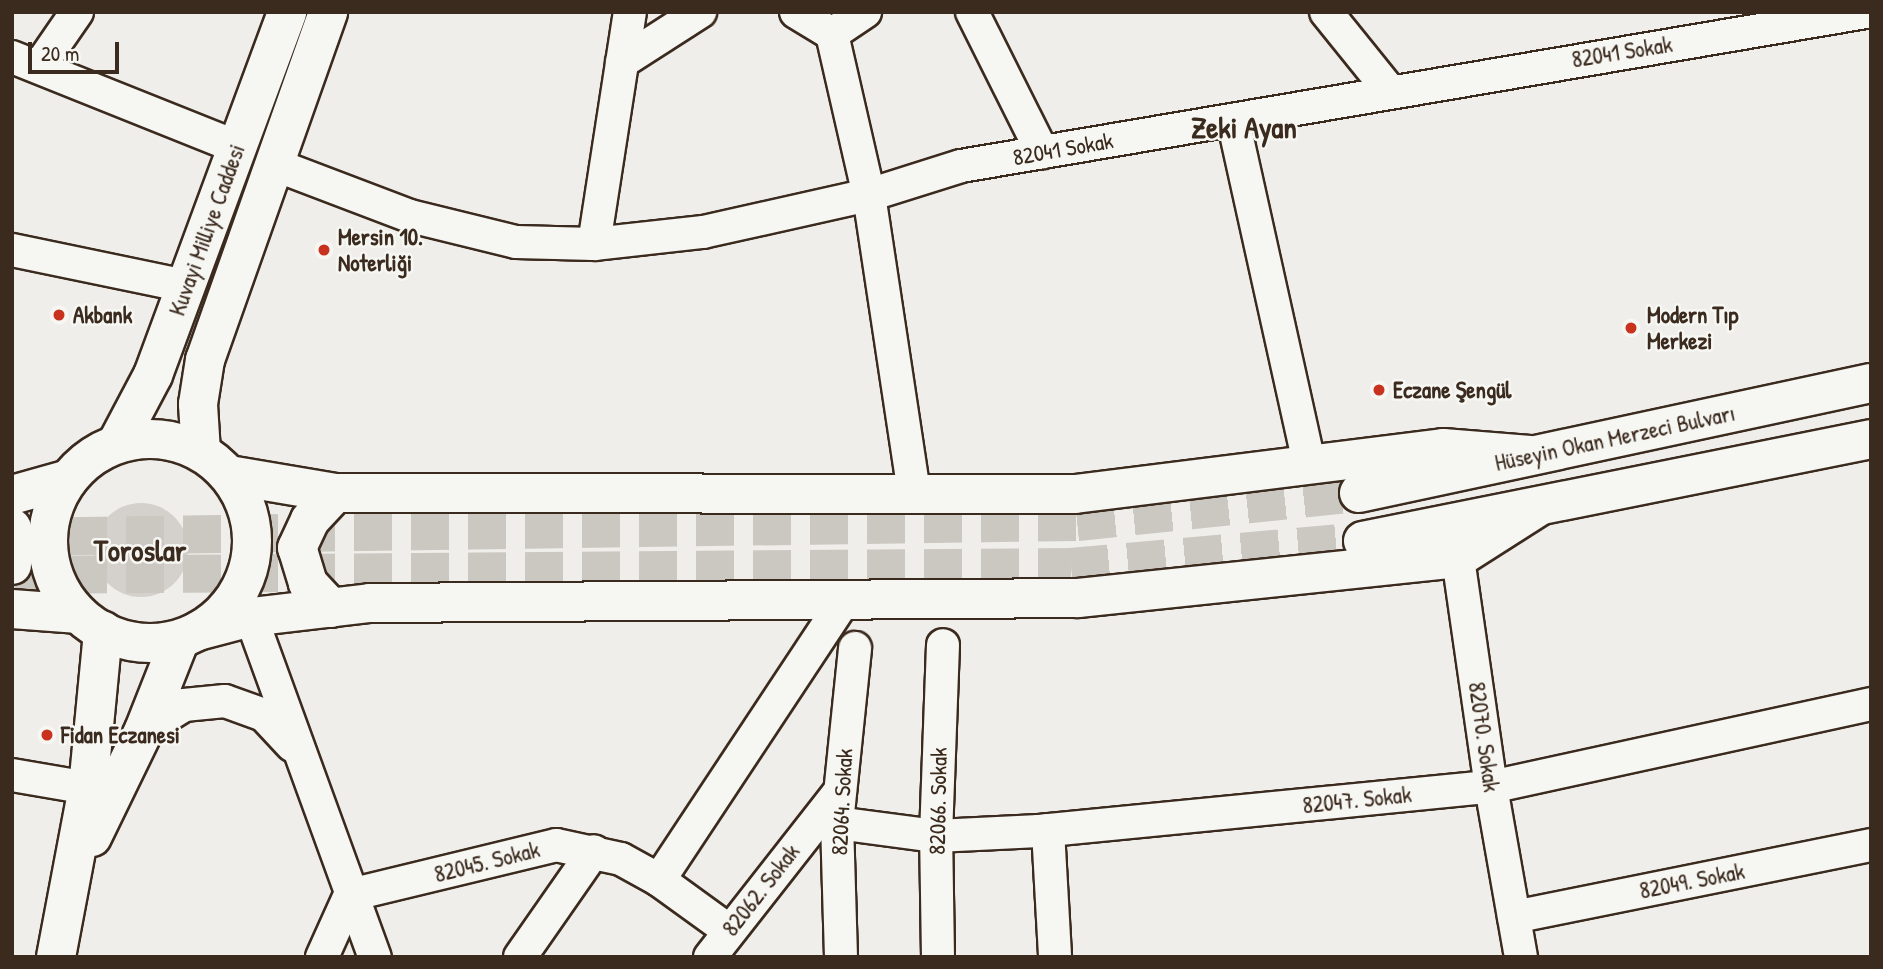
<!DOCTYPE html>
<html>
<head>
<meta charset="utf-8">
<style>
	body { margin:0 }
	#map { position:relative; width:1883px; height:969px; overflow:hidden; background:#efeeea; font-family:"Patrick Hand",sans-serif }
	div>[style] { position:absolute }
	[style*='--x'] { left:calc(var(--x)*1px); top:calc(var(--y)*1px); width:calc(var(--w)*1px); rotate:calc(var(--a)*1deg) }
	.green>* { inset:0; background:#d4d1cc }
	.round { border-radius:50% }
	.primary-tunnel>* { height:38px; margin-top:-19px; transform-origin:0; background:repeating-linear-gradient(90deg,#cbc7c1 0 38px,transparent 0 57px) }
	.roads { filter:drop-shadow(2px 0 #3b2a1e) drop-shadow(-2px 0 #3b2a1e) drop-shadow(0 2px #3b2a1e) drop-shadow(0 -2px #3b2a1e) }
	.street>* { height:32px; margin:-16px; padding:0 16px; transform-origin:16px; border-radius:16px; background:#f6f6f2 }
	.secondary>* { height:38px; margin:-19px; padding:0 19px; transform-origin:19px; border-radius:19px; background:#f6f6f2 }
	.primary>* { height:38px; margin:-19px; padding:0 19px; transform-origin:19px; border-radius:19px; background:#f6f6f2 }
	.primary>.ring { margin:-19px; padding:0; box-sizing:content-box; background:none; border:38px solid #f6f6f2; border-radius:50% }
	.dots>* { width:19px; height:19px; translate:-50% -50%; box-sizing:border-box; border:4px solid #f6f6f2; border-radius:50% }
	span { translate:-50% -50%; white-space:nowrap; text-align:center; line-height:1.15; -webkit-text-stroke:5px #f6f6f2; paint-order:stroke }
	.street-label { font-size:23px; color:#3b2a1e }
	.poi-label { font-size:23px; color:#3b2a1e; font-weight:700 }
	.left { translate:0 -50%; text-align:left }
	.district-label { font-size:30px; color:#3b2a1e; font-weight:700 }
	.frame { position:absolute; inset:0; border:14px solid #3b2a1e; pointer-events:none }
	.scale { position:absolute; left:28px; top:42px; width:91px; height:32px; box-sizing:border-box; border:4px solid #3b2a1e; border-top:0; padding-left:9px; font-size:21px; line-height:24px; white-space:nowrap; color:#3b2a1e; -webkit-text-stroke:5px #f6f6f2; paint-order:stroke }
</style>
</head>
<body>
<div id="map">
	<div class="green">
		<div class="round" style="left:94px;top:503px;width:94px;height:94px"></div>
	</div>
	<div class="primary-tunnel">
		<div style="--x:12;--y:537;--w:1065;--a:-0.81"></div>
		<div style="--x:1077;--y:522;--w:283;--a:-5.9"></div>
		<div style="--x:12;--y:575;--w:1059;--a:-0.43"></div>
		<div style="--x:1071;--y:567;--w:293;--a:-5.1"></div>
	</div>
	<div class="roads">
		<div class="street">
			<div style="--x:796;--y:12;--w:42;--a:31.4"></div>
			<div style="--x:832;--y:34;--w:40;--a:-34"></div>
			<div style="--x:972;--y:12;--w:157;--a:63.4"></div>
			<div style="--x:1326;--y:12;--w:100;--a:51.1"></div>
			<div style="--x:832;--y:34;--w:165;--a:77.1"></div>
			<div style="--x:869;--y:195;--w:301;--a:81.4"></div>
			<div style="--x:12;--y:57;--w:242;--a:21.8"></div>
			<div style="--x:622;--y:62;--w:93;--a:-32.7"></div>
			<div style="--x:39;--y:67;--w:67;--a:-55.4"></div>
			<div style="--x:1233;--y:120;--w:352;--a:77.5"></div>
			<div style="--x:273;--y:164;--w:147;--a:20.8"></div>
			<div style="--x:410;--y:216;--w:109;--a:13.8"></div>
			<div style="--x:516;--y:242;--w:78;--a:1.5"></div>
			<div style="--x:594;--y:244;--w:110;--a:-6.3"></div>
			<div style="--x:703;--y:232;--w:170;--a:-12.6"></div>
			<div style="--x:869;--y:195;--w:96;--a:-17.5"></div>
			<div style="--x:961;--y:166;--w:918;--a:-9.66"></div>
			<div style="--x:594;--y:244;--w:235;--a:-81.2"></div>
			<div style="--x:12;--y:250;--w:178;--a:11.7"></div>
			<div style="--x:1458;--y:558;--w:231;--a:81.8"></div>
			<div style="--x:1491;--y:787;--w:173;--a:80"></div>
			<div style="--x:251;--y:617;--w:362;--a:70"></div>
			<div style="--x:144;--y:730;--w:47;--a:-32"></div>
			<div style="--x:184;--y:705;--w:41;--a:-5.6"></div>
			<div style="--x:225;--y:701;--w:41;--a:19.7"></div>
			<div style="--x:264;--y:715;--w:41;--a:47"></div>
			<div style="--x:12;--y:775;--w:77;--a:9.7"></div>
			<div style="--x:837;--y:823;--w:100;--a:7.5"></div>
			<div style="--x:936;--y:836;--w:103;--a:-2.8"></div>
			<div style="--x:1039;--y:831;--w:454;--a:-5.6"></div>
			<div style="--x:1491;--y:787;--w:389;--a:-12.3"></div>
			<div style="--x:1048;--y:830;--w:127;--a:86.8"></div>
			<div style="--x:659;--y:880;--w:336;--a:-56.5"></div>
			<div style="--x:1514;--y:917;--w:364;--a:-11.4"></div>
			<div style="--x:322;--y:957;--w:68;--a:-65.7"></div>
			<div style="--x:350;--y:895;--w:212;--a:-13.6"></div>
			<div style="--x:556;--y:845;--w:66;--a:12.2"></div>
			<div style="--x:621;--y:859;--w:43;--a:28.9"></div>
			<div style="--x:659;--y:880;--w:85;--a:35.9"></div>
			<div style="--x:520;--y:957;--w:129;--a:-55.1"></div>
			<div style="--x:710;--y:957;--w:211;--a:-51.9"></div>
			<div style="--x:841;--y:957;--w:134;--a:-91.7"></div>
			<div style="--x:837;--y:823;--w:176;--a:-84.1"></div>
			<div style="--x:938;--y:957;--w:121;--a:-90.9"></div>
			<div style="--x:936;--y:836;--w:191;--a:-87.9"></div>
		</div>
		<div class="secondary">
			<div style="--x:117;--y:443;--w:77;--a:-62.1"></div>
			<div style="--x:153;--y:375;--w:387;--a:-69.7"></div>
			<div style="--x:201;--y:452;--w:48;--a:-93.6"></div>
			<div style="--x:198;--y:404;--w:45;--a:-81"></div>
			<div style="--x:205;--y:360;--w:369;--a:-70.5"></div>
			<div style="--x:92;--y:837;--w:119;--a:-64.1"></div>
			<div style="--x:144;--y:730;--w:98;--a:-68.4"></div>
			<div style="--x:56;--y:957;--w:172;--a:-79.3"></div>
			<div style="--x:88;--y:788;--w:158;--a:-84.5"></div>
		</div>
		<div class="primary">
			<div class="ring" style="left:48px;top:439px;width:166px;height:166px"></div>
			<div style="--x:229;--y:475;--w:108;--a:9.6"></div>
			<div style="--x:335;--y:493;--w:740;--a:0.08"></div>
			<div style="--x:1075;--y:494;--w:371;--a:-7.1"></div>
			<div style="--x:1443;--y:448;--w:87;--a:4.6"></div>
			<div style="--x:1359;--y:493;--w:524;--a:-12.13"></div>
			<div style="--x:12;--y:495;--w:59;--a:-15.7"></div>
			<div style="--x:12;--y:528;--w:37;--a:90"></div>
			<div style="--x:1363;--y:541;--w:518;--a:-11.35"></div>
			<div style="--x:331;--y:608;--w:34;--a:-133"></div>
			<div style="--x:308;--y:583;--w:37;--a:-107"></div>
			<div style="--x:297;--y:548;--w:31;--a:-65"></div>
			<div style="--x:310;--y:520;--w:37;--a:-47"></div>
			<div style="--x:12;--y:609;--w:67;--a:4.3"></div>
			<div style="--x:198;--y:631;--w:55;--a:-14.8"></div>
			<div style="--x:251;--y:617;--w:120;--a:-6.7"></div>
			<div style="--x:370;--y:603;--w:708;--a:-0.4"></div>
			<div style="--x:1078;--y:598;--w:382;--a:-6"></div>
			<div style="--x:1458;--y:558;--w:95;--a:-32.5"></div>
		</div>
	</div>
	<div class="dots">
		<div style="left:324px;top:250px;background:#c8321e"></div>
		<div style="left:59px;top:315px;background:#c8321e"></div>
		<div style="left:1631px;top:328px;background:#c8321e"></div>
		<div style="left:1379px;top:390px;background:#c8321e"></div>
		<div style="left:47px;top:735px;background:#c8321e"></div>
	</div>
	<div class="street-label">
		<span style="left:1622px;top:52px;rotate:-9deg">82041 Sokak</span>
		<span style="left:1063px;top:149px;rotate:-10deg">82041 Sokak</span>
		<span style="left:207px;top:230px;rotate:-70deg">Kuvayi Milliye Caddesi</span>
		<span style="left:1615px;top:438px;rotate:-12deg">Hüseyin Okan Merzeci Bulvarı</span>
		<span style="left:1484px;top:737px;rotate:82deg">82070. Sokak</span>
		<span style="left:1357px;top:800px;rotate:-6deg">82047. Sokak</span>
		<span style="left:938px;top:801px;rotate:-89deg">82066. Sokak</span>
		<span style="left:842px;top:802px;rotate:-87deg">82064. Sokak</span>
		<span style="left:487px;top:862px;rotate:-14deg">82045. Sokak</span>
		<span style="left:1692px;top:881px;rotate:-11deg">82049. Sokak</span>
		<span style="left:761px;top:890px;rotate:-52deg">82062. Sokak</span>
	</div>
	<div class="poi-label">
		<span class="left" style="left:338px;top:250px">Mersin 10.<br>Noterliği</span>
		<span class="left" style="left:73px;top:315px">Akbank</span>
		<span class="left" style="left:1647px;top:328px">Modern Tıp<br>Merkezi</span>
		<span class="left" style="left:1393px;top:390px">Eczane Şengül</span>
		<span class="left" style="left:61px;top:735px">Fidan Eczanesi</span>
	</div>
	<div class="district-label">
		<span style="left:1244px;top:127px">Zeki Ayan</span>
		<span style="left:140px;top:550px">Toroslar</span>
	</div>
	<div class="frame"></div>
	<div class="scale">20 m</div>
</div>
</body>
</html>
